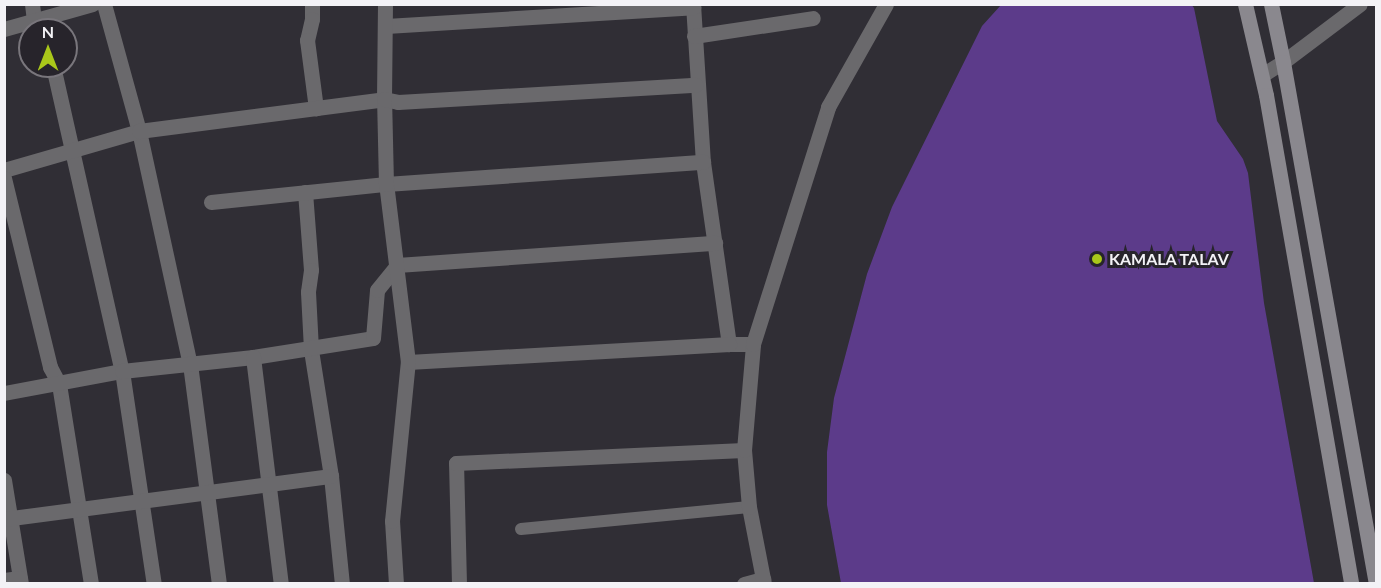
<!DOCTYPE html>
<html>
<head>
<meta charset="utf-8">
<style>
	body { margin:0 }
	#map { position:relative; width:1381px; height:588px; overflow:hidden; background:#302e35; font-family:Lato,sans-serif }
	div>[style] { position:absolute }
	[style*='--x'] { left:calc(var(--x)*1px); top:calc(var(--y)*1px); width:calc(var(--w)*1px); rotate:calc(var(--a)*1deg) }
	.water>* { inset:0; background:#5c3b8a }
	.lane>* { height:12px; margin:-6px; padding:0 6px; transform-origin:6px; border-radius:6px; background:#6a696c }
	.street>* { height:15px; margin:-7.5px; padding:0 7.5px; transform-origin:7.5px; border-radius:7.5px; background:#6a696c }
	.secondary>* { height:15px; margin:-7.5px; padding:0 7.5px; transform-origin:7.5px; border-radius:7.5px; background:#8a888e }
	.dots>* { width:16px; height:16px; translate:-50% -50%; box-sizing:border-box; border:3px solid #27242b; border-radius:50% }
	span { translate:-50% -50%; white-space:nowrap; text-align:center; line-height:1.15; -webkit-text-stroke:6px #27242b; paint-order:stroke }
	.poi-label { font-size:16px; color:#f3f2f6; font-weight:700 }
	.left { translate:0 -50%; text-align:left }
	.frame { position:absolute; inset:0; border:6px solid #f3f2f6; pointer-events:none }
	.north { position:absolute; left:18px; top:18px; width:60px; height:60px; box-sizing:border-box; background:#27242b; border:2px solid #79767c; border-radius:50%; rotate:0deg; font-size:16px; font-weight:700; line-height:24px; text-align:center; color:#f3f2f6 }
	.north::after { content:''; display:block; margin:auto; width:21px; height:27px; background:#a9c71a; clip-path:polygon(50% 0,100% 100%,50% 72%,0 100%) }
</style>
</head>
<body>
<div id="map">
	<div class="water">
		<div style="clip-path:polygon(1001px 5px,1191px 4px,1194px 8px,1217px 121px,1243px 159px,1248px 173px,1264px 303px,1314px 583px,841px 583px,827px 505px,827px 452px,834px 398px,867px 274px,892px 207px,982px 26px)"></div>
	</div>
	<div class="lane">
		<div style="--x:521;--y:529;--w:229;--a:-5.5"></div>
	</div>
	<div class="street">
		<div style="--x:32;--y:4;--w:17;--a:83"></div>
		<div style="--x:104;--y:4;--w:132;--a:74.6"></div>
		<div style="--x:139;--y:131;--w:239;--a:77.7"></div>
		<div style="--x:190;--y:364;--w:222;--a:82.5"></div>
		<div style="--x:312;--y:4;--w:15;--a:90"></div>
		<div style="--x:312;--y:19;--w:22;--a:103"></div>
		<div style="--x:307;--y:40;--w:69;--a:82.5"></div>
		<div style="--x:693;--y:4;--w:158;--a:86.4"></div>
		<div style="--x:703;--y:162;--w:184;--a:81.9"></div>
		<div style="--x:729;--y:344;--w:24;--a:0"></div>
		<div style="--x:386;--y:26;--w:308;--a:-3.5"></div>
		<div style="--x:4;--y:29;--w:92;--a:-15.7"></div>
		<div style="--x:694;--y:36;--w:120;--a:-8.6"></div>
		<div style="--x:53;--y:66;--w:313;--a:77.3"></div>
		<div style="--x:122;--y:371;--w:215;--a:81.5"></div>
		<div style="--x:1262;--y:75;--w:25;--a:-32"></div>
		<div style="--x:1283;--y:62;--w:96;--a:-37"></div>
		<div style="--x:4;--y:170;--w:141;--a:-16.1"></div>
		<div style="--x:139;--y:131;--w:247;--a:-7.4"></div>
		<div style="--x:384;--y:99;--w:95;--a:-89.4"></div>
		<div style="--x:4;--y:178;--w:195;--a:76.3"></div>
		<div style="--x:50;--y:367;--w:19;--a:62"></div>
		<div style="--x:59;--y:384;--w:203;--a:80.9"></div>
		<div style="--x:305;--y:192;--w:78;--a:85.6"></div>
		<div style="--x:311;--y:270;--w:22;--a:98"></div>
		<div style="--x:308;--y:292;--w:58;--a:87"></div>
		<div style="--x:311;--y:350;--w:128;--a:81"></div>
		<div style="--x:331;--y:476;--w:109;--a:84.2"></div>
		<div style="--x:211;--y:202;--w:176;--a:-5.9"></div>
		<div style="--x:386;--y:184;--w:318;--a:-4"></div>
		<div style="--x:253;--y:357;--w:121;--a:-9"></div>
		<div style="--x:373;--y:338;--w:48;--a:-85.2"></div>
		<div style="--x:377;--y:290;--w:32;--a:-51"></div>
		<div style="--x:397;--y:265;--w:319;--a:-4"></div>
		<div style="--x:408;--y:362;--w:322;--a:-3.2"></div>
		<div style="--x:4;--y:393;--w:120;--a:-10.6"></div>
		<div style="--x:122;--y:371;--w:132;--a:-6.1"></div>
		<div style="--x:253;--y:357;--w:229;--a:83"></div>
		<div style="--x:4;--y:480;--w:105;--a:80.7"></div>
		<div style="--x:4;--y:519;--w:330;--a:-7.5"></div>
		<div style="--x:4;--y:580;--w:16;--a:-7"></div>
		<div style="--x:396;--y:584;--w:63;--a:-93.6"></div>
		<div style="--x:392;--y:521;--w:160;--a:-84.3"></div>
		<div style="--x:408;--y:362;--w:179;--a:-97"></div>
		<div style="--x:386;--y:184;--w:85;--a:-91.3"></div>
		<div style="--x:384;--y:99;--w:14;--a:12"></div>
		<div style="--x:398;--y:102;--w:298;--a:-3.3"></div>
		<div style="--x:459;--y:584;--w:121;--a:-91.4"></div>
		<div style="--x:456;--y:463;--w:288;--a:-2.6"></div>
		<div style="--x:744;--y:584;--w:20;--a:-15"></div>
		<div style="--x:764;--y:584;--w:78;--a:-101"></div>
		<div style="--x:749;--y:507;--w:57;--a:-95"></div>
		<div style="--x:744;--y:450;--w:106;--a:-85.1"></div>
		<div style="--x:753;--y:344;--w:249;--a:-72.4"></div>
		<div style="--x:828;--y:107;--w:118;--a:-60.6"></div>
	</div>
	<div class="secondary">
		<div style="--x:1245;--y:4;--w:93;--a:77"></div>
		<div style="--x:1266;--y:95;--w:496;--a:80.1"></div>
		<div style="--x:1271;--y:4;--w:59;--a:78.3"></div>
		<div style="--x:1283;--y:62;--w:530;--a:79.9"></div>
	</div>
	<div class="dots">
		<div style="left:1097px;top:259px;background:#a9c71a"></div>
	</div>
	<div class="poi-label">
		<span class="left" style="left:1109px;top:259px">KAMALA TALAV</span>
	</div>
	<div class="frame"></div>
	<div class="north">N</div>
</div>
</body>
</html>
